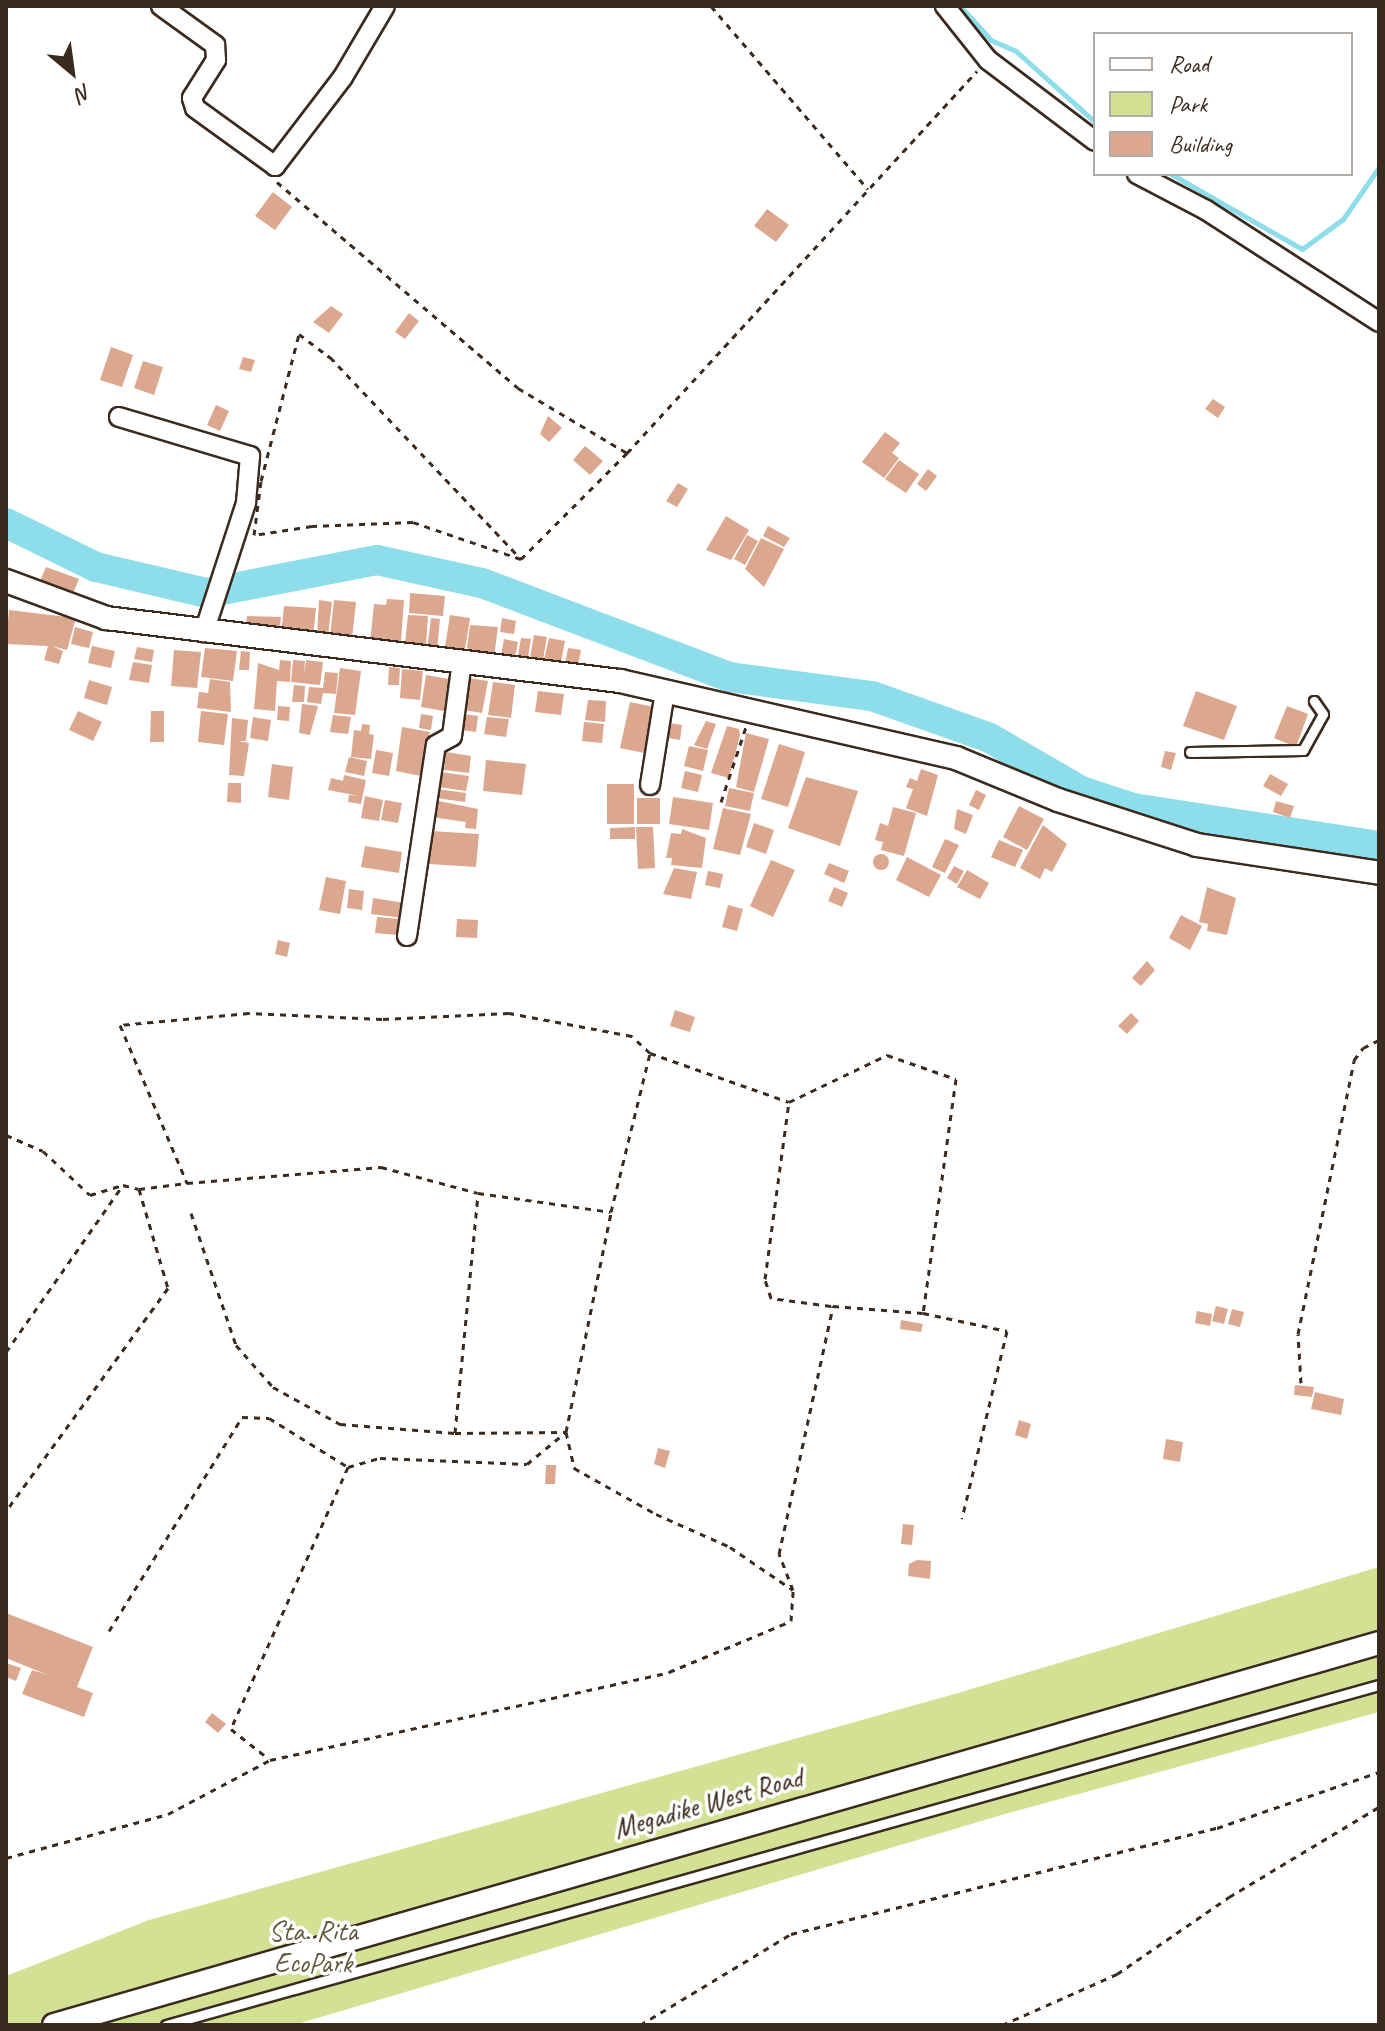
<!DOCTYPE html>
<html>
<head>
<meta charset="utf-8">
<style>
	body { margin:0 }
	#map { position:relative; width:1385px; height:2031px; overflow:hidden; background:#fff; font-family:Caveat,sans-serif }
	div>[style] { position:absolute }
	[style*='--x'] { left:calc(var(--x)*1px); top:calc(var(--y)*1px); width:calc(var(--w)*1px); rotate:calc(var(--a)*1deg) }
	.green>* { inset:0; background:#d3e194 }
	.stream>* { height:5px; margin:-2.5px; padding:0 2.5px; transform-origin:2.5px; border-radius:2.5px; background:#8eddeb }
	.river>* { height:30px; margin:-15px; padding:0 15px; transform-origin:15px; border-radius:15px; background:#8eddeb }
	.building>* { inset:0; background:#dba78f }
	.round { border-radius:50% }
	.path>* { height:3px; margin-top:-1.5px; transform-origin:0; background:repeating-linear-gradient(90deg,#3b2a1e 0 6px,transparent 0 12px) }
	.roads { filter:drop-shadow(2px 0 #3b2a1e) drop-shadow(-2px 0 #3b2a1e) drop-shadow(0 2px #3b2a1e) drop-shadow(0 -2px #3b2a1e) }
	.service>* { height:9px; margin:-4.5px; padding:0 4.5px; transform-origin:4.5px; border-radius:4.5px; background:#fff }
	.minor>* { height:18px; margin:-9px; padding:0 9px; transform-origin:9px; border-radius:9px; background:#fff }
	.tertiary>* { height:22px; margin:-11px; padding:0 11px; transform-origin:11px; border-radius:11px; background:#fff }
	span { translate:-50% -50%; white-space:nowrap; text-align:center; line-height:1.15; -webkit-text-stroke:7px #fff; paint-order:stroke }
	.street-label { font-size:28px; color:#3b2a1e }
	.park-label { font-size:28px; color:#61583c }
	.frame { position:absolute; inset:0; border:8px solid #3b2a1e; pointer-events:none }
	.legend { position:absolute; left:1093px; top:32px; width:260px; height:144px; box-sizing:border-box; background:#fff; border:2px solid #b1aaa5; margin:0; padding:10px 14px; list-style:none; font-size:24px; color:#3b2a1e }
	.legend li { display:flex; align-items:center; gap:16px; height:40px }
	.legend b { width:40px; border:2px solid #b1aaa5 }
	.north { position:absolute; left:32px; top:32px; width:80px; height:80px; -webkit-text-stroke:6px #fff; paint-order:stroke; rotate:151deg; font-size:22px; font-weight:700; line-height:32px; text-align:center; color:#3b2a1e }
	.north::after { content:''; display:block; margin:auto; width:28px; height:36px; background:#3b2a1e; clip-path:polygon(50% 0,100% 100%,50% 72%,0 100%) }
</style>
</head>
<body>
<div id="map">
	<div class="green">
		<div style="clip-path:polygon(1379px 1567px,1379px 1712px,1005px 1814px,294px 2025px,6px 2025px,6px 1976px,149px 1920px,958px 1693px)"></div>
	</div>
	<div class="stream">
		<div style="--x:960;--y:6;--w:46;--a:47.6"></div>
		<div style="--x:991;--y:40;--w:27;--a:24"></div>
		<div style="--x:1016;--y:51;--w:106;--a:41.9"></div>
		<div style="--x:1171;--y:174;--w:151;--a:29.8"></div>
		<div style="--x:1302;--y:249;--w:51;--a:-36.2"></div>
		<div style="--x:1343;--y:219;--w:63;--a:-55.3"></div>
	</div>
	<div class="river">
		<div style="--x:6;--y:523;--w:100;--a:26.1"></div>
		<div style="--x:96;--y:567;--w:114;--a:13.2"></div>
		<div style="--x:207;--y:593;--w:173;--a:-11"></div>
		<div style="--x:377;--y:560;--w:107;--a:12.4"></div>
		<div style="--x:482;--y:583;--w:264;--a:20.8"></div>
		<div style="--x:729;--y:677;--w:144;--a:7.6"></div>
		<div style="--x:872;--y:696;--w:123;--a:19.5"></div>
		<div style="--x:988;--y:737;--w:108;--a:30.1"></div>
		<div style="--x:1081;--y:791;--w:55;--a:18.1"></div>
		<div style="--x:1133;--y:808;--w:249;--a:8.8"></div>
	</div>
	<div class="building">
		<div style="clip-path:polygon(273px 192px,292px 207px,275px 230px,255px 216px)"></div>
		<div style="clip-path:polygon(767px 209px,789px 225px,776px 242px,754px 226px)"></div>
		<div style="clip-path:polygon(331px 306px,343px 314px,329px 333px,313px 322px)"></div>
		<div style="clip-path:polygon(409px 313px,419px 321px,405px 339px,395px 332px)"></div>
		<div style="clip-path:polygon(111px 347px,133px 355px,122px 387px,100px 380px)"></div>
		<div style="clip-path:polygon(243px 357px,255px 360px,251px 372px,239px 369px)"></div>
		<div style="clip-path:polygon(143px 361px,163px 367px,154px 395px,134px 388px)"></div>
		<div style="clip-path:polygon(1213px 399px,1225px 407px,1218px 418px,1205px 409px)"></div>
		<div style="clip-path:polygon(216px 405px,229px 411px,220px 431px,207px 425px)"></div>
		<div style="clip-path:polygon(548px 416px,562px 428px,549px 442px,540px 434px)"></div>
		<div style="clip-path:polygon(885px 432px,900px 443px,892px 453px,899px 458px,884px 478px,862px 462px)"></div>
		<div style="clip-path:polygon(585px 446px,603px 461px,590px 475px,573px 460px)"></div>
		<div style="clip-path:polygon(899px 460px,919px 474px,906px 493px,885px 479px)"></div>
		<div style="clip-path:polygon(928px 469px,937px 476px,926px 491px,917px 484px)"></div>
		<div style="clip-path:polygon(678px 483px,688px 489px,677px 507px,666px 501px)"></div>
		<div style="clip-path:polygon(726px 516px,749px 530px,731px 560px,706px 550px)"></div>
		<div style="clip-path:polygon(768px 526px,790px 538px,784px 547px,763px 536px)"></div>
		<div style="clip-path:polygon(747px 535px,758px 541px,745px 565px,734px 559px)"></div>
		<div style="clip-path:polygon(761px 538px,784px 549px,764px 587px,745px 569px)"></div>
		<div style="clip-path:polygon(46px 567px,79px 579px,70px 601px,37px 588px)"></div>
		<div style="clip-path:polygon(410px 593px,445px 596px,443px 616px,409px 613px)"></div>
		<div style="clip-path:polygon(387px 599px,404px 600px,401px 641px,370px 643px,374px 604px,386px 605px)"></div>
		<div style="clip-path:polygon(319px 600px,332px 602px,328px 636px,317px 635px)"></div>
		<div style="clip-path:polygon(334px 600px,356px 602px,352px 639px,330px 637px)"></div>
		<div style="clip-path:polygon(284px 606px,316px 608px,313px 637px,295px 635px,295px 627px,294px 635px,281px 634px)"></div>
		<div style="clip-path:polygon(9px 610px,76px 618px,67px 650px,52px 646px,63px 651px,59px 664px,44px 660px,48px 646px,6px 644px)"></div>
		<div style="clip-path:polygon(408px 615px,428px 616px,426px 644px,405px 643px)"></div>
		<div style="clip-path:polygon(450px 615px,470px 618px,465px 649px,445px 647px)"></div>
		<div style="clip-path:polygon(247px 616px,281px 617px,279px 636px,262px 634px,263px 624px,261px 632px,245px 630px)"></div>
		<div style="clip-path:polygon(431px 618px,440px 619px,437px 651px,427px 650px)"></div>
		<div style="clip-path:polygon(502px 618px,516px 621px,514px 634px,500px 632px)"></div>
		<div style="clip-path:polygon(470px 625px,498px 627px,494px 657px,467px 648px)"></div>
		<div style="clip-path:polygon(75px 627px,93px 632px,89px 648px,71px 644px)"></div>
		<div style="clip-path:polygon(534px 635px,547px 637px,542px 665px,529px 663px)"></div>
		<div style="clip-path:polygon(521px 638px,531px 639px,527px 663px,517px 661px)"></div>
		<div style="clip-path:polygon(549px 638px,565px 641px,561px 662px,552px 661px,551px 666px,543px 664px)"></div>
		<div style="clip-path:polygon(504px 639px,518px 642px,515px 657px,501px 655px)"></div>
		<div style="clip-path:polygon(92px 646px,115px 651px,111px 668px,88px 663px)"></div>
		<div style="clip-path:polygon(137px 647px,154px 650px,152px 662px,134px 659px)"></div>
		<div style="clip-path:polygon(205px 648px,237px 651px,233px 681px,201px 677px)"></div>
		<div style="clip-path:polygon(568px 648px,581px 650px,577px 671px,564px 669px)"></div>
		<div style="clip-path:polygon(174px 650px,201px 652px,197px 688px,171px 686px)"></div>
		<div style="clip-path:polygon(241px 651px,250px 652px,249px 670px,239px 670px)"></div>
		<div style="clip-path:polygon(280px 660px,291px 661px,290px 682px,277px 681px,275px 711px,254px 709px,258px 663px,279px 670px)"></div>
		<div style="clip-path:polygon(293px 660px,305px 661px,304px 676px,306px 660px,323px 662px,320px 685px,291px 682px)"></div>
		<div style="clip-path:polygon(133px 662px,152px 665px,149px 683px,129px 680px)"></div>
		<div style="clip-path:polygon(389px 667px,400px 668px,399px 685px,388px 685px)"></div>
		<div style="clip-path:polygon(340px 668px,361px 671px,355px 715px,334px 713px)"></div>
		<div style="clip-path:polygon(402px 669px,423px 671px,420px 700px,400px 698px)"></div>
		<div style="clip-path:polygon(325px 672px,338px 673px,336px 694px,323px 693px,321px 704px,307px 702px,309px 687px,323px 688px)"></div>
		<div style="clip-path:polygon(426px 675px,449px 679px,444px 711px,421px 707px)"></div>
		<div style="clip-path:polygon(469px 678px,488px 681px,482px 713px,464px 710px)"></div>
		<div style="clip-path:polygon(210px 679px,230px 682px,231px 712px,197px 708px,199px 692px,208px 693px)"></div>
		<div style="clip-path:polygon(89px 680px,112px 687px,107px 705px,84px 698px)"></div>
		<div style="clip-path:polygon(493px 682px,515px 685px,511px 718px,488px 715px)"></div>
		<div style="clip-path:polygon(294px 685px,305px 686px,304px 702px,292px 702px)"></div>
		<div style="clip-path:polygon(538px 691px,564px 694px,561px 715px,535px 712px)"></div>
		<div style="clip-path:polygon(1196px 691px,1237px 706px,1224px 740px,1183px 726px)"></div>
		<div style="clip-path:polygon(588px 700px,606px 701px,605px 722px,585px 720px)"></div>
		<div style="clip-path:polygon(630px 702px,659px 708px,649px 754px,620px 748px)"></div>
		<div style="clip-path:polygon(302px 704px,318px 706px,310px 735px,299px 733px)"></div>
		<div style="clip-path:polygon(278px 706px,290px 707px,289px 721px,277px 720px)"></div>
		<div style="clip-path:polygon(1287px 706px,1308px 714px,1296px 747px,1274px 738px)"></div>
		<div style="clip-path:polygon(78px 711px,102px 722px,93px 741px,69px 730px)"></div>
		<div style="clip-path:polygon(151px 711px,164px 711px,164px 742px,150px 742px)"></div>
		<div style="clip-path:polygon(201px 711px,228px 714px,224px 745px,198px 742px)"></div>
		<div style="clip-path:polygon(421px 714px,433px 716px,431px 730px,419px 728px)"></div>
		<div style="clip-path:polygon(462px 714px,478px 716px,476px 732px,460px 730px)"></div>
		<div style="clip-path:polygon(333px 715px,351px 717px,348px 734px,330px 732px)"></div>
		<div style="clip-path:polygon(253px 717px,271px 720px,268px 741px,250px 738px)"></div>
		<div style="clip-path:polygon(487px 717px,509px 719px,506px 737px,484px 734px)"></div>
		<div style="clip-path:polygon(232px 718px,248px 720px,246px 741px,238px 741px,249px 743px,244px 776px,229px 775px)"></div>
		<div style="clip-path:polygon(706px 721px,716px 724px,707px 749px,694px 745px)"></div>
		<div style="clip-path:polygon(584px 722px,604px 724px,602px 743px,582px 741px)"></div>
		<div style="clip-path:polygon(670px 723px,682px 725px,680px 740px,668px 738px)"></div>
		<div style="clip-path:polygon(362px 724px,370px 725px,369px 734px,374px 735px,371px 759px,351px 757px,354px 730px,361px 731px)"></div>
		<div style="clip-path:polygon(727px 726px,739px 729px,740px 735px,729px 778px,711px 773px)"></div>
		<div style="clip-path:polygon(402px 727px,430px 732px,421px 776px,396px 771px)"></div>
		<div style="clip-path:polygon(746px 733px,769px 739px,754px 792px,736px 787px)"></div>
		<div style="clip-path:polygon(779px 744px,805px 752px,788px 807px,761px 799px)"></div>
		<div style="clip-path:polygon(689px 746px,708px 750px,703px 771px,684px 766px)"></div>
		<div style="clip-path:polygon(376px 750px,393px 753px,389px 776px,372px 773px)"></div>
		<div style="clip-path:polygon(1165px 751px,1176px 753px,1171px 770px,1161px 767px)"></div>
		<div style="clip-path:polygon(446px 752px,471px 756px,469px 773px,444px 770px)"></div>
		<div style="clip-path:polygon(349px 757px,367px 761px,364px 776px,345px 772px)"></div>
		<div style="clip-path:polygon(486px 760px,526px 764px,522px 795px,483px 791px)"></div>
		<div style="clip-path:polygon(272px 764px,293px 767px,289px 800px,268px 797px)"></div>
		<div style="clip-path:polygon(921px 769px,938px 775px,927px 816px,906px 808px,913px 789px,906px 787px,910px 778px,917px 781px)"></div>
		<div style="clip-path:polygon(685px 771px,702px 775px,698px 792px,681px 788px)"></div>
		<div style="clip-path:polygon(440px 772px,469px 776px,466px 791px,438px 787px)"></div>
		<div style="clip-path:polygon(1270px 774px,1288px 784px,1281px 796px,1263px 786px)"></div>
		<div style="clip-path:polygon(344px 775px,366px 780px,361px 804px,348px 802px,349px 795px,359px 796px,328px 790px,331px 778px,343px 781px)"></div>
		<div style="clip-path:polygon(806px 777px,858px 791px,840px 846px,788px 828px)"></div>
		<div style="clip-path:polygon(228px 783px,241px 783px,241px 803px,227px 802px)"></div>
		<div style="clip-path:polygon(607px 784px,634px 784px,634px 824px,607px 824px)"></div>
		<div style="clip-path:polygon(729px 788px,754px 793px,750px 811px,725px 806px)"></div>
		<div style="clip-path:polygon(437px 789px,466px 793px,465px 802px,436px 798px)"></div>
		<div style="clip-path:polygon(976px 790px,986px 795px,979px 810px,969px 805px)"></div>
		<div style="clip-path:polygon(365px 796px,383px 800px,379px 821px,361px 818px)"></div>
		<div style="clip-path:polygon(673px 797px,713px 803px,709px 830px,669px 824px)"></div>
		<div style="clip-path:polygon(637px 798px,660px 798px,660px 824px,637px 824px)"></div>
		<div style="clip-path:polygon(385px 800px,402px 803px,398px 823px,381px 820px)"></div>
		<div style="clip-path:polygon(434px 800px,478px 809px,476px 829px,465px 828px,466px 822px,431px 817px)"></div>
		<div style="clip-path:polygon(1276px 801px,1294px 806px,1290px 818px,1273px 812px)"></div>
		<div style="clip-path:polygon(1019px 806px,1044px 819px,1027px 850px,1003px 837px)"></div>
		<div style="clip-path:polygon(893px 807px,916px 813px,904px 856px,881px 850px,883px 842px,875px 840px,880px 823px,888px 826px)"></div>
		<div style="clip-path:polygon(723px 808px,751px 814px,740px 855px,713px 849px)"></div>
		<div style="clip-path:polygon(957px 809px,973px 815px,966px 834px,954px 829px)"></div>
		<div style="clip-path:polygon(754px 823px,774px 830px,766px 854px,746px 847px)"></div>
		<div style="clip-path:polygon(1043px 825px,1067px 844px,1052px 872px,1045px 868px,1040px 879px,1020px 868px)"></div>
		<div style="clip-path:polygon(635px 827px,635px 839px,610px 839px,610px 828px)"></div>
		<div style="clip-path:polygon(636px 827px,653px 827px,655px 868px,638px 869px)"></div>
		<div style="clip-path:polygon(682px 829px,706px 838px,702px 868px,671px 865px,672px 858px,666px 858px,671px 833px,681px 834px)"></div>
		<div style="clip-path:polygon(431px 831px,479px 834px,476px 867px,429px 864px)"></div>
		<div style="clip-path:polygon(945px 839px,959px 845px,945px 873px,932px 867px)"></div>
		<div style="clip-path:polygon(999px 840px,1023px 850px,1015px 867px,991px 857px)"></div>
		<div style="clip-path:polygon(365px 846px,402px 852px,399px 873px,361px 867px)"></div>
		<div class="round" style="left:873px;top:854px;width:16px;height:16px"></div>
		<div style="clip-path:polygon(907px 857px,941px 875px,929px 897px,896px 880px)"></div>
		<div style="clip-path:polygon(771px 860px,795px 870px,773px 917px,750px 906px)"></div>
		<div style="clip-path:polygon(829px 863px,849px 871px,844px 883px,824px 874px)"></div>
		<div style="clip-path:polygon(954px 866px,964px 871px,957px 884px,947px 878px)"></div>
		<div style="clip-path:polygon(674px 868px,697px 872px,691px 899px,663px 894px)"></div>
		<div style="clip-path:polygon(967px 870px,989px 883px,980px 899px,957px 887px)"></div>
		<div style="clip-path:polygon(708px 871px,723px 874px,720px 888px,705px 885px)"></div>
		<div style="clip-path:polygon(326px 877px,346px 881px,340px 914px,319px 910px)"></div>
		<div style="clip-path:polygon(834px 887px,848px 893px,842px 907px,828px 901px)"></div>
		<div style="clip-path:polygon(1207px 887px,1236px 898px,1227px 935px,1207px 931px,1208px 924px,1199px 922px)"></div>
		<div style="clip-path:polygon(349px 889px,364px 891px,362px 910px,347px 908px)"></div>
		<div style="clip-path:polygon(373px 898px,405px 903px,403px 918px,371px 914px)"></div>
		<div style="clip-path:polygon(728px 905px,743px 909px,737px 931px,722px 927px)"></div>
		<div style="clip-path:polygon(1181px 915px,1202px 926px,1190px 950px,1169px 938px)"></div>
		<div style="clip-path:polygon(377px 917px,399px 919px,397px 935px,375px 933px)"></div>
		<div style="clip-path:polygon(457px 919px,478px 920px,477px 938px,456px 937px)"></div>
		<div style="clip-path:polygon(278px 940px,290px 943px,287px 957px,275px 954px)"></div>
		<div style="clip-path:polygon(1147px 961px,1155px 970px,1141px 986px,1132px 978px)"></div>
		<div style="clip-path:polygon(675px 1010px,695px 1017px,690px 1032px,670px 1026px)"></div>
		<div style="clip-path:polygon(1131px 1013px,1139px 1021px,1127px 1034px,1118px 1026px)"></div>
		<div style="clip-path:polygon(1216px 1306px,1228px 1309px,1224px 1324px,1212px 1321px)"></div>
		<div style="clip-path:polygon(1232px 1309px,1244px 1312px,1240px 1327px,1228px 1324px)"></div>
		<div style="clip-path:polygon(1197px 1311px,1212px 1314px,1210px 1326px,1195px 1323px)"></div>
		<div style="clip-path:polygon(901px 1320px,923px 1324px,921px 1332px,900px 1329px)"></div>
		<div style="clip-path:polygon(1295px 1385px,1314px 1387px,1312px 1397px,1294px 1395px)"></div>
		<div style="clip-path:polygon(1315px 1392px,1344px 1399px,1341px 1415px,1311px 1409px)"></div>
		<div style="clip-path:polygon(1019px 1420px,1031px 1424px,1027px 1439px,1015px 1435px)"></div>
		<div style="clip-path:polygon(1166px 1439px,1183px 1442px,1180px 1462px,1163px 1459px)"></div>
		<div style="clip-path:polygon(658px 1448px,670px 1451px,665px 1468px,654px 1464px)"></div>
		<div style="clip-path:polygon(546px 1465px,556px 1465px,555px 1484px,545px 1484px)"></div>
		<div style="clip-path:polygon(903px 1524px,914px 1525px,912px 1545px,901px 1544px)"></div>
		<div style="clip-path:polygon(917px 1560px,931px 1561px,930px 1579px,908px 1576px,909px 1564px)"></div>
		<div style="clip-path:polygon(6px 1613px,93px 1647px,77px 1687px,93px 1693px,84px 1717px,22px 1694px,32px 1670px,48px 1675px,6px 1658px)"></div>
		<div style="clip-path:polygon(6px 1663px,21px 1668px,16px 1681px,6px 1677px)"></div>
		<div style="clip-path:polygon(212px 1713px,226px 1724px,218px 1733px,205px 1722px)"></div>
	</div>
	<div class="path">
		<div style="--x:711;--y:6;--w:241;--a:49.4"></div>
		<div style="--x:277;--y:182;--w:317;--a:40.5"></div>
		<div style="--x:518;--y:388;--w:127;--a:30.8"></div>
		<div style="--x:299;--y:334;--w:39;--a:37"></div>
		<div style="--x:330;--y:357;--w:278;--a:46.6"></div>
		<div style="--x:521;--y:559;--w:114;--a:-161.1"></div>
		<div style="--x:413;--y:522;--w:101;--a:177.7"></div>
		<div style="--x:312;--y:526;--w:59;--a:171.2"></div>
		<div style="--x:254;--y:535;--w:54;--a:-82.6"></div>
		<div style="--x:261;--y:481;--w:152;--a:-75.5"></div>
		<div style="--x:521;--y:559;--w:150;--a:-45"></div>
		<div style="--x:627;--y:453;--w:518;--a:-47.5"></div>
		<div style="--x:721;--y:802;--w:79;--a:-71.6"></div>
		<div style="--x:650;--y:1053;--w:25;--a:-137"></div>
		<div style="--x:632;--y:1036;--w:125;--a:-169.4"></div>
		<div style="--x:509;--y:1013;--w:127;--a:177.3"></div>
		<div style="--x:382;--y:1019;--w:133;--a:-177.4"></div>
		<div style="--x:249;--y:1013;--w:130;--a:174.7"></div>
		<div style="--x:120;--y:1025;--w:172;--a:67"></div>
		<div style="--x:187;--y:1183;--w:195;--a:-4.7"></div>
		<div style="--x:381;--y:1167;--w:100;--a:15"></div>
		<div style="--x:478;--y:1193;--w:134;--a:8.1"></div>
		<div style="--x:611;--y:1212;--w:164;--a:-76.2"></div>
		<div style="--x:650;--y:1053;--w:147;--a:19.4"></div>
		<div style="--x:6;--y:1135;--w:40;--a:23.4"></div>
		<div style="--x:43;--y:1151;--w:64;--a:43.1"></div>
		<div style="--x:90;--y:1195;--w:34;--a:-17"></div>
		<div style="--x:139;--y:1189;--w:48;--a:-7.1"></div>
		<div style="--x:191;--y:1213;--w:139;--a:71.2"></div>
		<div style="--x:236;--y:1345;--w:56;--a:48.6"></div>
		<div style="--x:273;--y:1387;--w:77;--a:28.9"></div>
		<div style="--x:340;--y:1424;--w:115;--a:4.5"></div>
		<div style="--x:455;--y:1433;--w:240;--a:-84.5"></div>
		<div style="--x:831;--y:1306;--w:61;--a:-172.4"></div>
		<div style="--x:771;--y:1298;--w:20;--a:-108"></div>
		<div style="--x:765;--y:1279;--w:179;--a:-82.3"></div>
		<div style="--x:789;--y:1102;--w:109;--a:-25.6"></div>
		<div style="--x:887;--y:1055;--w:73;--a:19.2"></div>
		<div style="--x:956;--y:1079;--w:236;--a:98"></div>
		<div style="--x:6;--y:1352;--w:204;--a:-55"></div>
		<div style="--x:123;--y:1185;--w:16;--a:14"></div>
		<div style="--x:139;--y:1189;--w:103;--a:73.7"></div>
		<div style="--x:168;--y:1288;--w:276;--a:126"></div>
		<div style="--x:1301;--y:1383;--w:49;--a:-93.5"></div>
		<div style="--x:1298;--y:1334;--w:280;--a:-78.4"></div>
		<div style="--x:1354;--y:1060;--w:15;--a:-53"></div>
		<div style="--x:1363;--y:1048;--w:18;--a:-27"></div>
		<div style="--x:566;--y:1432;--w:37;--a:77"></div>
		<div style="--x:574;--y:1468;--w:94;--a:29.3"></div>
		<div style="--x:656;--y:1514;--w:81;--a:24"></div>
		<div style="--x:730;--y:1547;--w:76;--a:34.3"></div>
		<div style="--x:455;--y:1433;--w:111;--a:-0.5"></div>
		<div style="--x:566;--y:1432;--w:225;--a:-78.4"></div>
		<div style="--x:348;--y:1467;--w:33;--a:-16"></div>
		<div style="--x:380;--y:1458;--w:147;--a:2.3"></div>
		<div style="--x:527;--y:1464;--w:50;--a:-39.4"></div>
		<div style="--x:109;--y:1631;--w:252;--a:-58.1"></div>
		<div style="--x:242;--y:1417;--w:27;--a:2"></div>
		<div style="--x:269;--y:1418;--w:93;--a:31.8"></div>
		<div style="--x:348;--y:1467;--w:287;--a:114.1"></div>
		<div style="--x:231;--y:1729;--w:48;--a:38.3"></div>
		<div style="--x:6;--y:1858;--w:168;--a:-15.2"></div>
		<div style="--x:168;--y:1814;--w:115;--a:-27.9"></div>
		<div style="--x:270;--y:1760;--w:409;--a:-12.4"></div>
		<div style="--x:669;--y:1672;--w:132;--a:-22.7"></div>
		<div style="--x:791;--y:1621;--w:31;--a:-86"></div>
		<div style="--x:793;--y:1590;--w:39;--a:-111"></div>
		<div style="--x:779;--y:1554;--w:254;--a:-77.7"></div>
		<div style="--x:833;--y:1306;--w:90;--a:4.4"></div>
		<div style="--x:923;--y:1313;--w:86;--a:12.1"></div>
		<div style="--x:1007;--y:1331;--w:193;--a:103.5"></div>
		<div style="--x:640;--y:2025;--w:176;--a:-31.1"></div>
		<div style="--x:791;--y:1934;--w:439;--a:-14"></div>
		<div style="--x:1217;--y:1828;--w:171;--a:-19.1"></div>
		<div style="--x:1002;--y:2025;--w:126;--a:-23.9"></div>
		<div style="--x:1117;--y:1974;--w:136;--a:-34.5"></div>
		<div style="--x:1229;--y:1897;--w:175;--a:-31"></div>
	</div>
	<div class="roads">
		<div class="service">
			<div style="--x:1190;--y:752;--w:113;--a:-1"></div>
			<div style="--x:1303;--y:750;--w:41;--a:-60.9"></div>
			<div style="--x:1323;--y:714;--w:16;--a:-125"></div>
			<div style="--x:166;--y:2025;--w:1260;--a:-15.66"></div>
		</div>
		<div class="minor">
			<div style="--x:161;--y:6;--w:67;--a:35.8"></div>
			<div style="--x:215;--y:45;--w:15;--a:86"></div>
			<div style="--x:216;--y:60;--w:45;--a:122.3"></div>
			<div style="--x:192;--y:98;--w:10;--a:73"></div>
			<div style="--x:195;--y:108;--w:99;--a:35.9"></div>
			<div style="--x:275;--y:166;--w:112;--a:-52.6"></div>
			<div style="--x:343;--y:77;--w:82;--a:-59.4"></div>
			<div style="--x:945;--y:6;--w:69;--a:51.5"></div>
			<div style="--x:988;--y:60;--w:134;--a:37.1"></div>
			<div style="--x:1137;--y:174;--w:78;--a:27.6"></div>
			<div style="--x:1206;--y:210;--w:206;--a:32.9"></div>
			<div style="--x:119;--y:417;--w:137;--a:16.6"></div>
			<div style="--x:250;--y:456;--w:47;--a:94.9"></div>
			<div style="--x:246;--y:503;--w:136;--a:108"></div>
			<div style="--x:650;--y:785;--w:95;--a:-80.9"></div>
			<div style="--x:407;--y:936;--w:193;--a:-81.4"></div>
			<div style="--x:436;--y:745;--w:18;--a:-29"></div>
			<div style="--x:452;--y:736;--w:76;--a:-82.4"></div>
		</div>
		<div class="tertiary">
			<div style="--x:6;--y:581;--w:107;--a:20.3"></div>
			<div style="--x:106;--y:618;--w:518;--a:6.99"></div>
			<div style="--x:620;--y:681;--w:345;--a:12.9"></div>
			<div style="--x:956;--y:758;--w:110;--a:22.4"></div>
			<div style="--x:1058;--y:800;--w:146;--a:17.9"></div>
			<div style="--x:1197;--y:845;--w:184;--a:8.7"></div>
			<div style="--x:54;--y:2025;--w:1379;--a:-16.08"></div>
		</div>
	</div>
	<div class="street-label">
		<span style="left:708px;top:1803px;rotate:-16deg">Megadike West Road</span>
	</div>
	<div class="park-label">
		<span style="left:313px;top:1947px">Sta. Rita<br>EcoPark</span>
	</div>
	<div class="frame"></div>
	<ul class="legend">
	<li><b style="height:10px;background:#fff"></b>Road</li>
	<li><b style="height:22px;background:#d3e194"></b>Park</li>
	<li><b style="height:22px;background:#dba78f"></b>Building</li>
	</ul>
	<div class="north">N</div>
</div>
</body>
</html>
